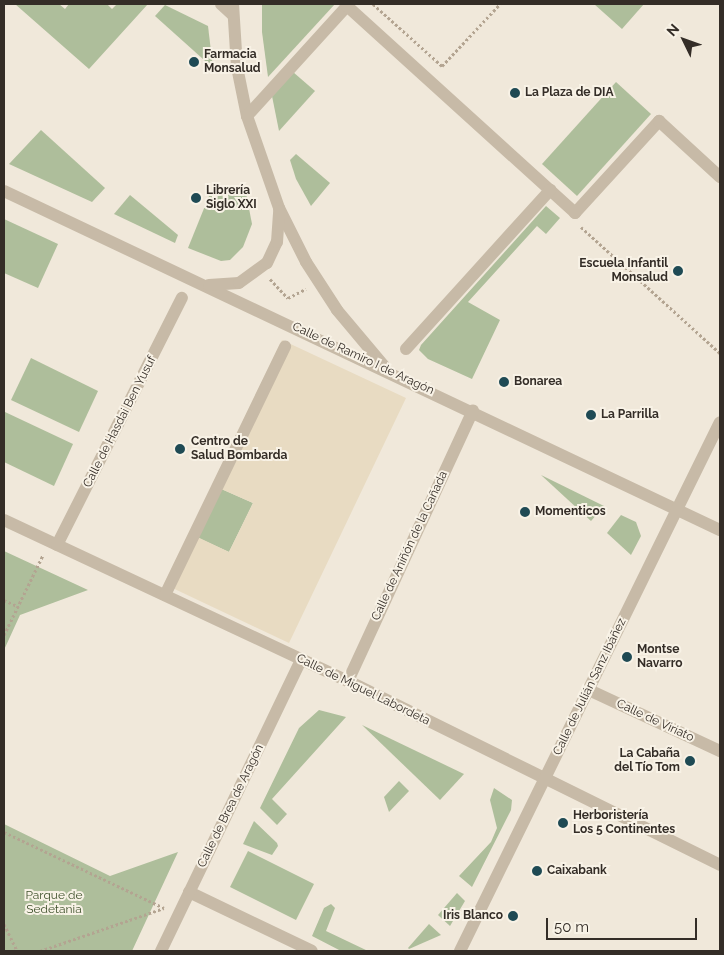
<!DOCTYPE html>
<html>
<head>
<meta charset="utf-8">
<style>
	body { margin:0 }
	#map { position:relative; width:724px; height:955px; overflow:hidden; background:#f0e8da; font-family:Raleway,sans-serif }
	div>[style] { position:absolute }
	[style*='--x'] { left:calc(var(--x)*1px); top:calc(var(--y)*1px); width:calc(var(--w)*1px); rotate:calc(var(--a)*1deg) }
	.green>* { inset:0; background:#aebe9b }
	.plaza>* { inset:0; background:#e8dbc2 }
	.path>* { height:3px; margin-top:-1.5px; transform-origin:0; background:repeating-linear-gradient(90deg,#b3a491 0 2.5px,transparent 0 5px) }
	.street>* { height:12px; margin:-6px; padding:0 6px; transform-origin:6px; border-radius:6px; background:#c7baa7 }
	.dots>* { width:14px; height:14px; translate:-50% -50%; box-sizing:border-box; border:2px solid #f8f2e6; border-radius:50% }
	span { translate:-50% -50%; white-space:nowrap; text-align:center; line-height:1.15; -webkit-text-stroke:4px #f8f2e6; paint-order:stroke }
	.poi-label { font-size:12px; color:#342d27; font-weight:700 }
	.left { translate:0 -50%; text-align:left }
	.right { translate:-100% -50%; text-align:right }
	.street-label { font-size:12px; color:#342d27 }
	.park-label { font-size:12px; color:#3f512c }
	.frame { position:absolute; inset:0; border:5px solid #342d27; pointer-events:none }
	.north { position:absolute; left:659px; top:15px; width:50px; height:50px; -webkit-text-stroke:4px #f8f2e6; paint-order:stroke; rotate:312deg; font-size:14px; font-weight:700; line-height:20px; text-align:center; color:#342d27 }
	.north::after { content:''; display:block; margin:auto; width:18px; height:22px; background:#342d27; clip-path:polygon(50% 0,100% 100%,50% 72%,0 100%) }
	.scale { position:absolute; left:546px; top:918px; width:151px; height:22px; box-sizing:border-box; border:2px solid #342d27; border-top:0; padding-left:6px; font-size:15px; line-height:18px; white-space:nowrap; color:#342d27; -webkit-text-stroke:4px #f8f2e6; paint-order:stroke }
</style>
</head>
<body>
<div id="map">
	<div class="green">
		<div style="clip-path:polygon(15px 4px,59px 4px,65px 9px,69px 4px,107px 4px,112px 9px,117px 4px,148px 4px,89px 69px)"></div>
		<div style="clip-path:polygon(262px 4px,335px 4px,268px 77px,262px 32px)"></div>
		<div style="clip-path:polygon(594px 4px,644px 4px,622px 29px)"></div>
		<div style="clip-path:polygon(165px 5px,208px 26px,213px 68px,155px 16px)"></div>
		<div style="clip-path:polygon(293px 72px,315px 91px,279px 131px,272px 96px)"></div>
		<div style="clip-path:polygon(616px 82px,651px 114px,577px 196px,542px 164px)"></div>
		<div style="clip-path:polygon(41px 130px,105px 188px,92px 202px,9px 164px)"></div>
		<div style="clip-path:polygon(296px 154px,330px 183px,311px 206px,296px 179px,290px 160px)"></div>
		<div style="clip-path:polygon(227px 187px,245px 188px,252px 224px,243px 247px,230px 260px,221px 261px,188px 248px,209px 196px,219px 188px)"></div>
		<div style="clip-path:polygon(130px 195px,178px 235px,175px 243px,114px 214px)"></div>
		<div style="clip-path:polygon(546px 206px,560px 218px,546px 234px,537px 226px,468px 302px,500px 320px,472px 379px,428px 359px,419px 350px,421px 345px)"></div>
		<div style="clip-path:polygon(4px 219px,58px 244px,38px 288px,4px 273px)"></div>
		<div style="clip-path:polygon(31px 358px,98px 391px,79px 432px,11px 400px)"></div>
		<div style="clip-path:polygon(5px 412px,73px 444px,54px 486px,4px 462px)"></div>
		<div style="clip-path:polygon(541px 475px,604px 506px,591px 521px)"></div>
		<div style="clip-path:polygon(217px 487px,253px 503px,229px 552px,194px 536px)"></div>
		<div style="clip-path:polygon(621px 515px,636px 522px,641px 536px,631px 555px,607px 533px)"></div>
		<div style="clip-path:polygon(4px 551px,88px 590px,20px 615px,4px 650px)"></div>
		<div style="clip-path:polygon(319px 710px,346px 717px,272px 799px,287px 814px,277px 825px,260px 808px,299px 728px)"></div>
		<div style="clip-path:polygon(362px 725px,464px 774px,440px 800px)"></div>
		<div style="clip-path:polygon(399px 781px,409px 791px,389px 812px,384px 797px)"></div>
		<div style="clip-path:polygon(494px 788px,512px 800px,511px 810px,472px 887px,459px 876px,491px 842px,497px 828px,490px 800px)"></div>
		<div style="clip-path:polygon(254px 821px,277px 843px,278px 846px,272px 855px,243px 844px)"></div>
		<div style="clip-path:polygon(4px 824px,110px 876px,178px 852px,132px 951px,4px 951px)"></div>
		<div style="clip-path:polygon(248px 851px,314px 884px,296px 920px,230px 887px)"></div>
		<div style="clip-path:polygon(457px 893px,465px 901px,450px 926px,438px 915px)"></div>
		<div style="clip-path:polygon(331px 904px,335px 908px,326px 931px,368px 951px,341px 951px,312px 936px,324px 908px)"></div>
		<div style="clip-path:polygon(429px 924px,441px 935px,409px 949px,408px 948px)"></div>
	</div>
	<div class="plaza">
		<div style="clip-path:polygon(282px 340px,406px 398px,289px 643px,164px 584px,189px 533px,229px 552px,253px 503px,212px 485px)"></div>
	</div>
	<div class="path">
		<div style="--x:373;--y:4;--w:93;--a:41.9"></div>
		<div style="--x:442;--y:66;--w:85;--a:-46.9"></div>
		<div style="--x:581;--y:227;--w:188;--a:42.2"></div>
		<div style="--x:270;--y:279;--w:26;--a:47"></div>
		<div style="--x:288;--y:298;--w:20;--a:-27"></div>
		<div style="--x:4;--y:600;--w:14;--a:25"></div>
		<div style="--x:4;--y:635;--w:89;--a:-64"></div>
		<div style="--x:4;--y:832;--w:177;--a:25.4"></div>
		<div style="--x:4;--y:924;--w:30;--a:64"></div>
		<div style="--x:40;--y:951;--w:131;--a:-19.1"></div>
	</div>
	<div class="street">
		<div style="--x:221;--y:4;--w:16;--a:43"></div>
		<div style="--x:233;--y:4;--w:63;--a:86.4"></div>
		<div style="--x:237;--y:67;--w:50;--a:78.5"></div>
		<div style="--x:247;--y:116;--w:97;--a:70.8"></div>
		<div style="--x:279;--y:208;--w:60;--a:63.4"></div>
		<div style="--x:306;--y:262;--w:57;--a:57.1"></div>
		<div style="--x:337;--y:310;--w:73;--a:50"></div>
		<div style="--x:247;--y:116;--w:149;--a:-47.7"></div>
		<div style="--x:347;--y:6;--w:308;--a:42.2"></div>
		<div style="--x:575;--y:213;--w:125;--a:-47.6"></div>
		<div style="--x:659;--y:121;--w:83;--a:42.6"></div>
		<div style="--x:4;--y:191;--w:792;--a:25.34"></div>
		<div style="--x:209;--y:285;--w:30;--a:-4"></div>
		<div style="--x:239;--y:283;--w:34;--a:-36"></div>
		<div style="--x:267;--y:263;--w:23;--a:-65"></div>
		<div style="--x:277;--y:242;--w:31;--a:-86"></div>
		<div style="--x:406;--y:349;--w:215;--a:-47.8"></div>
		<div style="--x:4;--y:520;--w:380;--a:25.1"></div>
		<div style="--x:348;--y:681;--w:415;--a:26.3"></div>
		<div style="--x:57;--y:545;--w:277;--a:-63.2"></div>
		<div style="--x:165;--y:595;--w:276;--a:-64.2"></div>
		<div style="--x:348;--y:681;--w:298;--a:-65.2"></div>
		<div style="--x:589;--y:690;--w:145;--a:25"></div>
		<div style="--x:189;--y:892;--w:136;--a:25.6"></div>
		<div style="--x:161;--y:951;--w:323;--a:-64.3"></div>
		<div style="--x:460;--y:951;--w:589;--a:-63.83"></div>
	</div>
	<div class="dots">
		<div style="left:194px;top:62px;background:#1f4a54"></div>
		<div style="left:515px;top:93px;background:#1f4a54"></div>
		<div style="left:196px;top:198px;background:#1f4a54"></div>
		<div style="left:678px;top:271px;background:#1f4a54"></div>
		<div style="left:504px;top:382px;background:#1f4a54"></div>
		<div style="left:591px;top:415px;background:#1f4a54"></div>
		<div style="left:180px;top:449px;background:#1f4a54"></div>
		<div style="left:525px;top:512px;background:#1f4a54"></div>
		<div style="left:627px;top:657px;background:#1f4a54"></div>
		<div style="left:690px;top:761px;background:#1f4a54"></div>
		<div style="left:563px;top:823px;background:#1f4a54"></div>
		<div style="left:537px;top:871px;background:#1f4a54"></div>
		<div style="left:513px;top:916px;background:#1f4a54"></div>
	</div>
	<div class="poi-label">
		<span class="left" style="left:204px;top:62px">Farmacia<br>Monsalud</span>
		<span class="left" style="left:525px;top:93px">La Plaza de DIA</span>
		<span class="left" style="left:206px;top:198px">Librería<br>Siglo XXI</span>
		<span class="right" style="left:668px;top:271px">Escuela Infantil<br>Monsalud</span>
		<span class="left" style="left:514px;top:382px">Bonarea</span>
		<span class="left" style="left:601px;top:415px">La Parrilla</span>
		<span class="left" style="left:191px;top:449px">Centro de<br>Salud Bombarda</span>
		<span class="left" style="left:535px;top:512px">Momenticos</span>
		<span class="left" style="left:637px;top:657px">Montse<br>Navarro</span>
		<span class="right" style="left:680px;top:761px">La Cabaña<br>del Tío Tom</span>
		<span class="left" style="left:573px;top:823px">Herboristería<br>Los 5 Continentes</span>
		<span class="left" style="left:547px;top:871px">Caixabank</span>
		<span class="right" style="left:503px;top:916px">Iris Blanco</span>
	</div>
	<div class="street-label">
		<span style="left:363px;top:359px;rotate:25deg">Calle de Ramiro I de Aragón</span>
		<span style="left:120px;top:422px;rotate:-63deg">Calle de Hasdai Ben Yusuf</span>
		<span style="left:410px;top:546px;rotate:-65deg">Calle de Aniñón de la Cañada</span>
		<span style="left:590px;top:687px;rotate:-64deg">Calle de Julián Sanz Ibáñez</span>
		<span style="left:363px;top:690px;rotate:26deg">Calle de Miguel Labordeta</span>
		<span style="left:655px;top:721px;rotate:25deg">Calle de Viriato</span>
		<span style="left:231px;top:806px;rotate:-64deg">Calle de Brea de Aragón</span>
	</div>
	<div class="park-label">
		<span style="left:54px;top:903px">Parque de<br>Sedetania</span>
	</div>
	<div class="frame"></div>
	<div class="north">N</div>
	<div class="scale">50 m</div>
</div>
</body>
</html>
